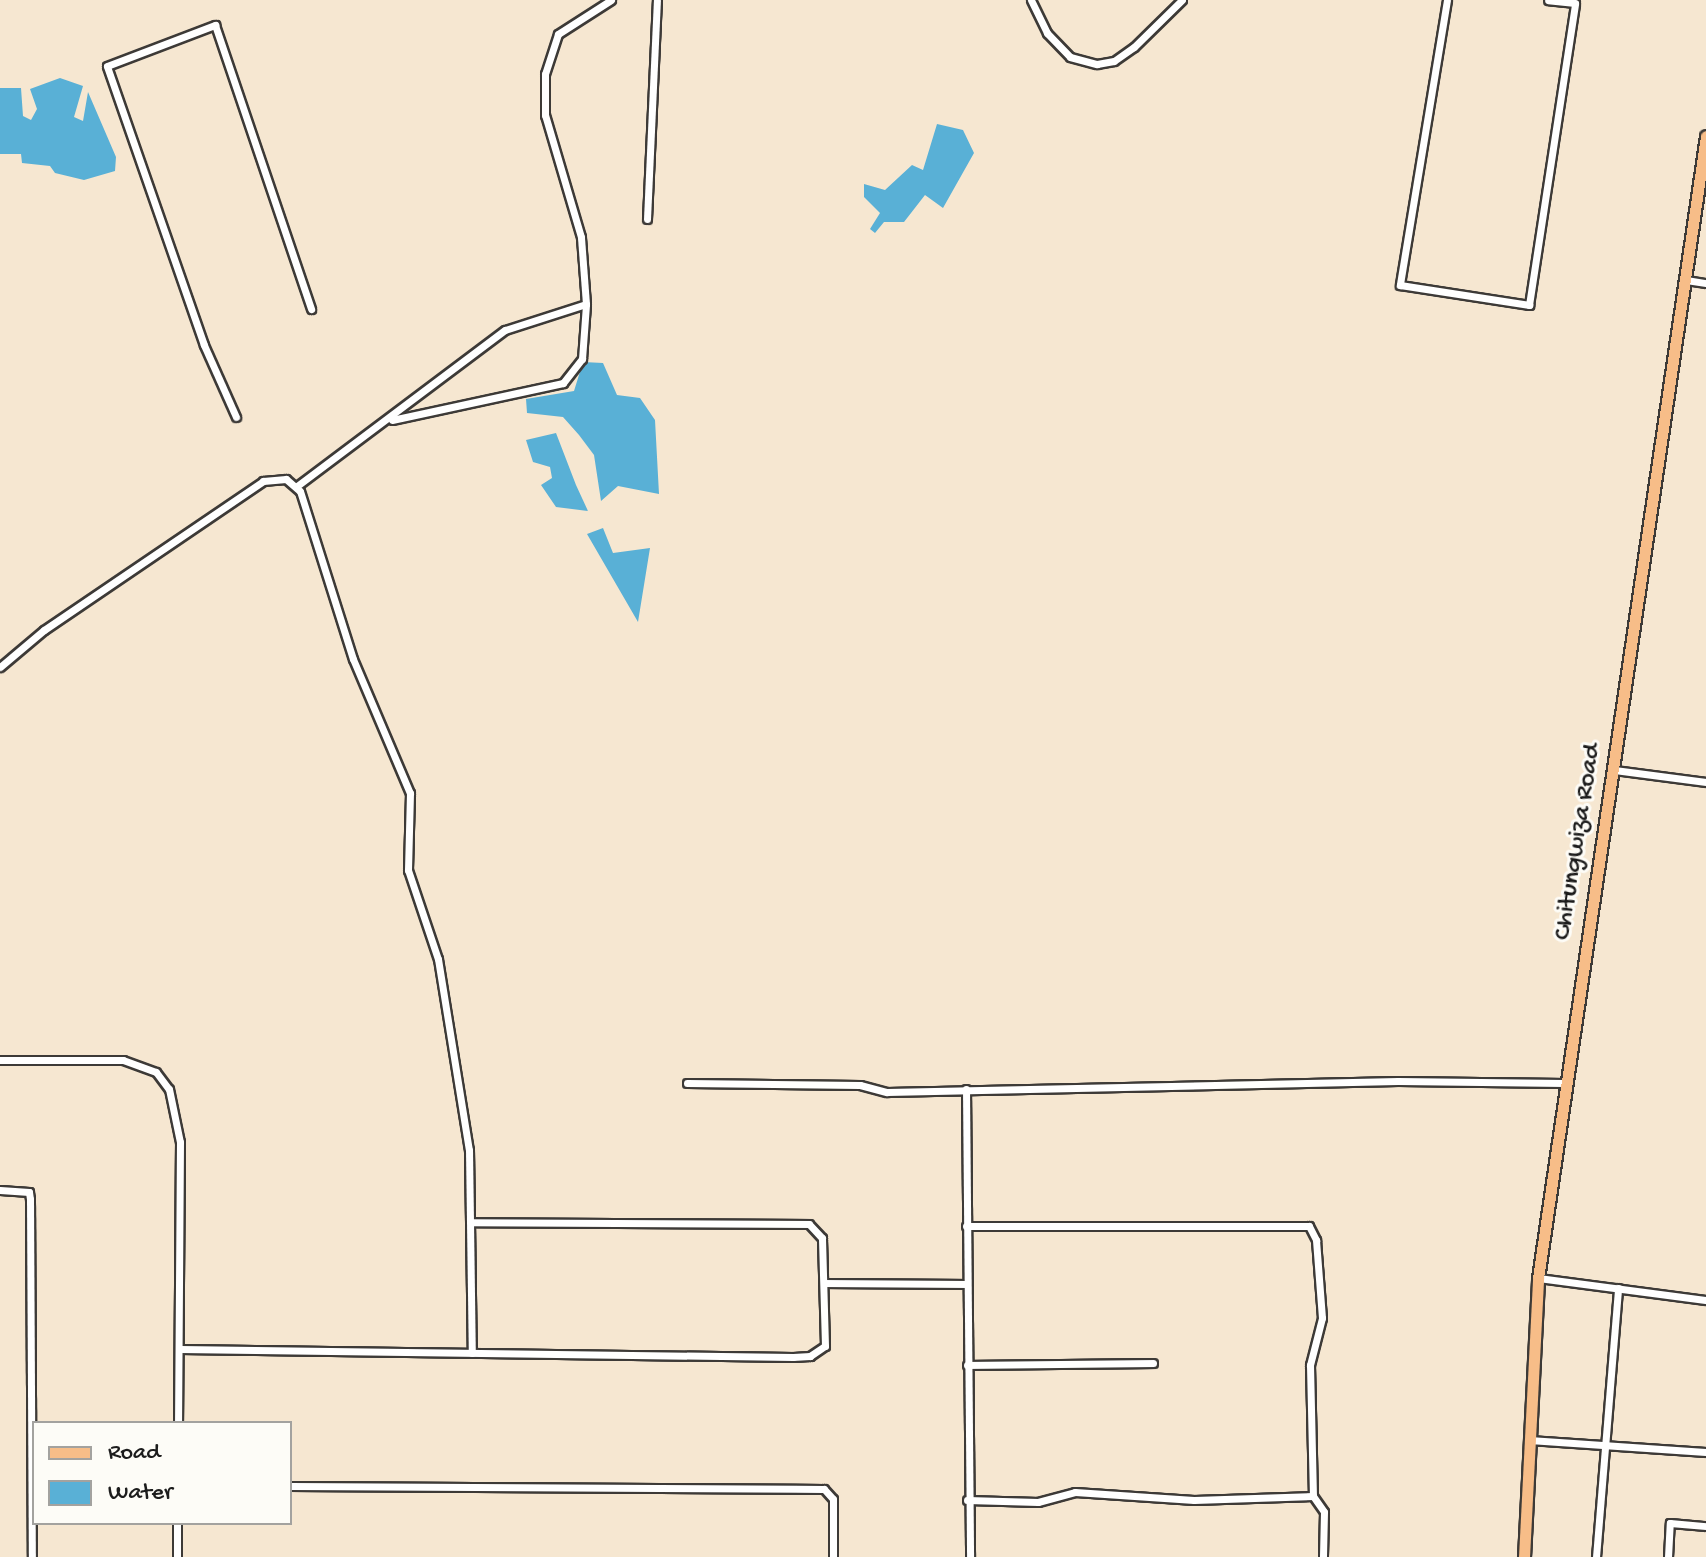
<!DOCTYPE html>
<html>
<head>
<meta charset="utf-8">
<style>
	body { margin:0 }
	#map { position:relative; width:1706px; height:1557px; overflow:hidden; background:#f6e7d1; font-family:"Gochi Hand",sans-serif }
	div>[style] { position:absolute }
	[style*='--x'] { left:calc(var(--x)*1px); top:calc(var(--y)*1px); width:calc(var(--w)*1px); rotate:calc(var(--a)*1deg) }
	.water>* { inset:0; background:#59b0d6 }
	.roads { filter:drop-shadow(2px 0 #3d3a37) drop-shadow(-2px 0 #3d3a37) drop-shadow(0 2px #3d3a37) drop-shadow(0 -2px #3d3a37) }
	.street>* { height:7px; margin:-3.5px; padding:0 3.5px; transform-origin:3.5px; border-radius:3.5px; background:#fff }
	.primary>* { height:11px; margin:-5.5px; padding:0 5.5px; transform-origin:5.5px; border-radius:5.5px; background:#f7bd88 }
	span { translate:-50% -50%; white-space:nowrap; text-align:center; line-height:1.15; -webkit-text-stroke:6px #fdfcf7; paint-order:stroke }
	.street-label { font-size:26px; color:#1c1c1c }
	.legend { position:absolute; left:32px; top:1421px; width:260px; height:104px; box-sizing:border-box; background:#fdfcf7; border:2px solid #a3a29f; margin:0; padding:10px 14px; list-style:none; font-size:24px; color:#1c1c1c }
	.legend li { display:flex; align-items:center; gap:16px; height:40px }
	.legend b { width:40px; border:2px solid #a3a29f }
</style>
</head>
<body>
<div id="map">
	<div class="water">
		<div style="clip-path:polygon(60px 78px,83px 86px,74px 117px,83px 121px,88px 92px,116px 157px,115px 171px,84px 180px,55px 173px,50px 166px,22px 163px,21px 154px,0 154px,0 88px,21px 88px,23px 116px,31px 120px,37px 109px,30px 89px)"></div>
		<div style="clip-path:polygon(937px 124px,963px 130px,974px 153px,943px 208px,925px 195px,904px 222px,884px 222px,875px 233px,870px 229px,880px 213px,864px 197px,864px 184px,885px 190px,912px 165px,923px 170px)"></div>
		<div style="clip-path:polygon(583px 362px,603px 363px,617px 395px,640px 398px,655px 420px,659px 494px,618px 486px,601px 501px,594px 455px,579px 435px,563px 417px,527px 413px,526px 399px,574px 391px)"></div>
		<div style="clip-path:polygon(556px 433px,576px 485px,588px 511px,556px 507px,541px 485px,552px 478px,550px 467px,533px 462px,526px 440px)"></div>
		<div style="clip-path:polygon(603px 528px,613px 553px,650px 548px,638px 622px,587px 534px)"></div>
	</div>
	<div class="roads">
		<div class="street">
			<div style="--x:1031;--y:0;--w:37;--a:64"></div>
			<div style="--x:1047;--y:33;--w:33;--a:46"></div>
			<div style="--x:1070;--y:57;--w:28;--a:15"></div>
			<div style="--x:1097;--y:64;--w:17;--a:-10"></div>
			<div style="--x:1114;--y:61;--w:24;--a:-35"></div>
			<div style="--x:1134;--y:47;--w:67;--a:-44.4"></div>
			<div style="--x:1447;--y:0;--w:289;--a:99.4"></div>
			<div style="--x:1400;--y:285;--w:131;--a:8.8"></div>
			<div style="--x:1529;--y:305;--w:305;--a:-81.3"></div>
			<div style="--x:1575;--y:3;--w:27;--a:-174"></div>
			<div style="--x:647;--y:219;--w:219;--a:-87.4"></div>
			<div style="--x:1686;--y:280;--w:20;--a:9"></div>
			<div style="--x:236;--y:417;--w:79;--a:-114"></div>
			<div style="--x:204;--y:345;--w:295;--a:-109.2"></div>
			<div style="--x:107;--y:66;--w:116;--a:-20.8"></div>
			<div style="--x:215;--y:25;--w:300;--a:71.3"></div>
			<div style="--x:392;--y:420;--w:175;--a:-12.2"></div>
			<div style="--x:563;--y:383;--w:31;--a:-52"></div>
			<div style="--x:582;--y:359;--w:55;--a:-85.8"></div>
			<div style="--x:297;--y:486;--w:260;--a:-36.9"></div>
			<div style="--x:505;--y:330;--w:85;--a:-17.8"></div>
			<div style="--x:586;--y:304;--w:67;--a:-94.3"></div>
			<div style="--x:581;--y:237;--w:127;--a:-106.4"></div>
			<div style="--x:545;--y:115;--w:41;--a:-90"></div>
			<div style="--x:545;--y:74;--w:42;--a:-72"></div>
			<div style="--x:558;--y:34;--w:63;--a:-32.7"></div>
			<div style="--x:0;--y:667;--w:57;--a:-40.1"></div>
			<div style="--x:44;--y:630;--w:265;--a:-34.2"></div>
			<div style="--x:263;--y:481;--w:23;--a:-5"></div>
			<div style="--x:286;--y:479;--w:18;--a:41"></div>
			<div style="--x:300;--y:491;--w:176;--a:72.5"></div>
			<div style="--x:353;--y:659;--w:146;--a:67"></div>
			<div style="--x:410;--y:793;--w:77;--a:91.5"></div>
			<div style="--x:408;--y:870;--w:94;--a:71.4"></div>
			<div style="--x:438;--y:959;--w:193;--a:80.8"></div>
			<div style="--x:469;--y:1150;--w:203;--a:89.2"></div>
			<div style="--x:1614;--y:770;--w:93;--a:7.4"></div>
			<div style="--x:0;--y:1060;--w:123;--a:0"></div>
			<div style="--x:123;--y:1060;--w:35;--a:20"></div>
			<div style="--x:156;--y:1072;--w:21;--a:53"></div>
			<div style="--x:169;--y:1089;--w:54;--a:78.3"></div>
			<div style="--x:180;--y:1142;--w:281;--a:90.4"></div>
			<div style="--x:687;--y:1083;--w:173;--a:0.7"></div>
			<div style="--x:860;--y:1085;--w:28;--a:15"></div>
			<div style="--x:887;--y:1092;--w:511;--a:-1.23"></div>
			<div style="--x:1398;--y:1081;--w:166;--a:0.7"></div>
			<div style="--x:966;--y:1089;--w:468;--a:89.5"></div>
			<div style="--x:0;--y:1190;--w:29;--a:4"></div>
			<div style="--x:29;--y:1192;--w:7;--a:82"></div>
			<div style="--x:30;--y:1199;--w:358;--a:89.7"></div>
			<div style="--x:966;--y:1226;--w:343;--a:0"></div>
			<div style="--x:1309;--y:1226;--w:16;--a:63"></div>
			<div style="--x:1316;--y:1240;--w:78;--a:85.6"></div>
			<div style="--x:1322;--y:1318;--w:49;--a:104.3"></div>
			<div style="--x:1310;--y:1365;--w:131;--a:88.7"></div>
			<div style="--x:1538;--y:1278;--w:169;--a:7.5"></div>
			<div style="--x:825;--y:1283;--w:141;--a:0.4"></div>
			<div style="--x:180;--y:1349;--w:613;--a:0.75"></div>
			<div style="--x:793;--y:1357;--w:17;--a:-3"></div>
			<div style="--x:810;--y:1356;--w:18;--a:-34"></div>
			<div style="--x:825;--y:1346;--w:108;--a:-91.6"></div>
			<div style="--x:822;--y:1238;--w:19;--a:-133"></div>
			<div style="--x:809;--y:1224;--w:336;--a:-179.7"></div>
			<div style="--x:967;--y:1365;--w:186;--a:-0.6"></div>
			<div style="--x:1529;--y:1440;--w:177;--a:3.9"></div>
			<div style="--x:290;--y:1486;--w:534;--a:0.32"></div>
			<div style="--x:824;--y:1489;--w:13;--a:48"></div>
			<div style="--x:833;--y:1499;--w:58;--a:90"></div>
			<div style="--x:967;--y:1500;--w:71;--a:1.6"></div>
			<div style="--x:1038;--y:1502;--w:38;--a:-15"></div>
			<div style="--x:1075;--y:1492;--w:119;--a:3.8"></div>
			<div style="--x:1194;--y:1500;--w:119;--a:-1.9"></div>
			<div style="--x:1313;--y:1496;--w:19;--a:55"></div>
			<div style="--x:1324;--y:1512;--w:45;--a:91.3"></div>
			<div style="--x:177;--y:1557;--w:34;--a:-90"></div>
			<div style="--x:1596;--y:1557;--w:270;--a:-85.3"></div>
			<div style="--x:1668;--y:1557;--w:34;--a:-87"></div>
			<div style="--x:1670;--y:1523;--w:36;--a:5"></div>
		</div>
		<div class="primary">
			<div style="--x:1524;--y:1557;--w:279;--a:-87.1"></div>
			<div style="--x:1538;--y:1278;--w:1154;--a:-81.63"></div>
		</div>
	</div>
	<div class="street-label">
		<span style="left:1579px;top:842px;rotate:-81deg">Chitungwiza Road</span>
	</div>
	<ul class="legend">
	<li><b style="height:10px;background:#f7bd88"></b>Road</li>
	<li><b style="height:22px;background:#59b0d6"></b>Water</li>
	</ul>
</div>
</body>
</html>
